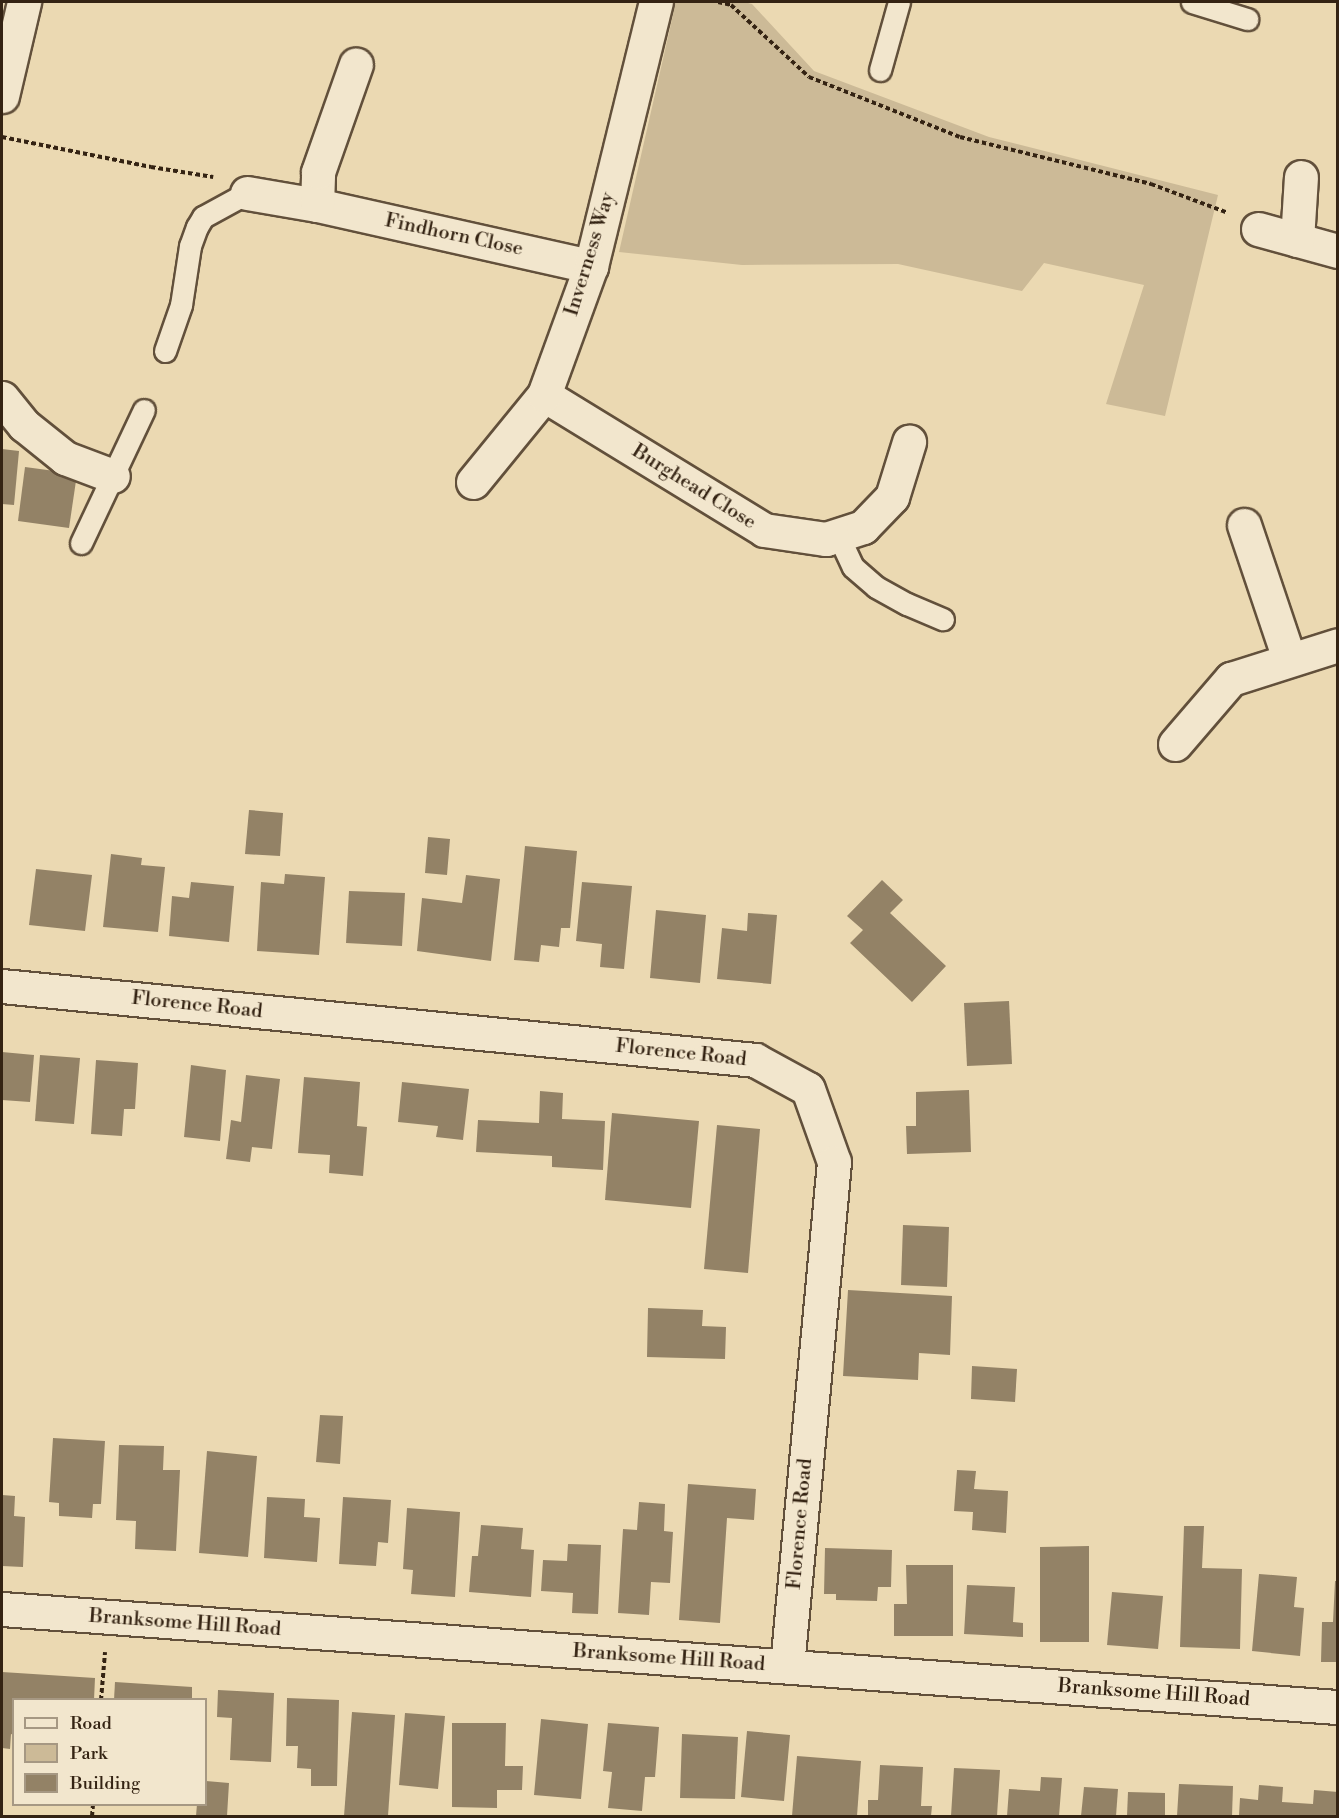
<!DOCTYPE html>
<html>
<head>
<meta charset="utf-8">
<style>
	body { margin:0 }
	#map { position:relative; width:1339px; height:1818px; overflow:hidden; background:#ebd9b2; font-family:"Libre Bodoni",serif }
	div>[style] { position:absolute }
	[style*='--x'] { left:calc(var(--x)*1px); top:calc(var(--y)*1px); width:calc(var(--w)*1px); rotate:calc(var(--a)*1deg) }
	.green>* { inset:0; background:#ccba97 }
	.building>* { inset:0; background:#938266 }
	.path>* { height:4px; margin-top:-2px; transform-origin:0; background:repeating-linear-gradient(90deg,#342313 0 4.5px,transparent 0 7.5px) }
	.roads { filter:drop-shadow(2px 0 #62503b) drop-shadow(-2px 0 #62503b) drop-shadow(0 2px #62503b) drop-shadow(0 -2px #62503b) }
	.service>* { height:21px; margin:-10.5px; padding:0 10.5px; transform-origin:10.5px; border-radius:10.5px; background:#f2e6cd }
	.minor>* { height:33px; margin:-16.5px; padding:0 16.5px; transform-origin:16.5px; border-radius:16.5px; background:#f2e6cd }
	.tertiary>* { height:33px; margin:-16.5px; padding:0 16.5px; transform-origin:16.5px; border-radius:16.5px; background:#f2e6cd }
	span { translate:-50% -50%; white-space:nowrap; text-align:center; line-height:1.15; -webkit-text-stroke:4.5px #f2e6cd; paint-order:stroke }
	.street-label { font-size:20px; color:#342313 }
	.frame { position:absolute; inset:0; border:3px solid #342313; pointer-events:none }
	.legend { position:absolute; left:12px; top:1698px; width:195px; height:108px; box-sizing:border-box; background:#f2e6cd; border:2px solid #a69883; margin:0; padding:8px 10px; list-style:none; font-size:18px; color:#342313 }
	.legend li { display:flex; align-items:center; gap:12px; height:30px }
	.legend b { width:30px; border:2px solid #a69883 }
</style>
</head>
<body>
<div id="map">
	<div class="green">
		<div style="clip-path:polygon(676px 2px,744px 2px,752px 4px,814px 71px,989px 137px,1218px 195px,1165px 416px,1106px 404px,1144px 285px,1044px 263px,1022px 291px,898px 264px,742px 265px,619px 252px)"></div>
	</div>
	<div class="building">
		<div style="clip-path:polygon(2px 449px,19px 451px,14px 505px,2px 504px)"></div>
		<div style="clip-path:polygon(25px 467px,77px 474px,69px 528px,18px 521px)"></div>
		<div style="clip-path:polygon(249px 810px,283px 813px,280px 856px,245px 854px)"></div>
		<div style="clip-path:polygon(428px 837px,450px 839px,447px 875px,425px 873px)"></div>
		<div style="clip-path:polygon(525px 846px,577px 851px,570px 928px,561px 928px,559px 947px,541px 945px,539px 962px,514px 960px)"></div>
		<div style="clip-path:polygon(111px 854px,142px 858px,141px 865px,165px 867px,158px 932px,103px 927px)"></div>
		<div style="clip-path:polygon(36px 869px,92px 875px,85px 931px,29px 925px)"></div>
		<div style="clip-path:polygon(285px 874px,325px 877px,319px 955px,257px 951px,261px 882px,284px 884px)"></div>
		<div style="clip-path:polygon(466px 875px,500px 879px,491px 961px,417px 951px,422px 898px,462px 903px)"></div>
		<div style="clip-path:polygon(882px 880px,903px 900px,890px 913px,946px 966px,912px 1002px,850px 943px,863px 930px,847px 916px)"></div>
		<div style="clip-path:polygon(191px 882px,234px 886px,229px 942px,169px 936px,172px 896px,189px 898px)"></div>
		<div style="clip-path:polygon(582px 882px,632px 886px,624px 969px,600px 967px,602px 944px,576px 941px)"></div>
		<div style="clip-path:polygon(349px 891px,405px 893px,402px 946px,346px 943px)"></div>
		<div style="clip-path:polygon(656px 910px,706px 915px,700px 983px,650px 978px)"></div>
		<div style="clip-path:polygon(748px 913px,777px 915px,771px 984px,717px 979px,722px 928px,747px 931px)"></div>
		<div style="clip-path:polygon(1009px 1001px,1012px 1064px,967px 1066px,964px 1003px)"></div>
		<div style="clip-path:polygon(2px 1052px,34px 1055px,30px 1102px,2px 1100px)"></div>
		<div style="clip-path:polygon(40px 1055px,80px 1058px,74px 1124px,35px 1121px)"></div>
		<div style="clip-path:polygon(96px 1060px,138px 1063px,135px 1109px,124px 1109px,122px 1136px,91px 1134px)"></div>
		<div style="clip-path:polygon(191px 1065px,226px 1070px,220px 1141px,184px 1137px)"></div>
		<div style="clip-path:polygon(246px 1075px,280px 1079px,272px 1149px,252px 1147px,250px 1162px,226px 1159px,231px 1120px,241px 1122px)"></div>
		<div style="clip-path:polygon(304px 1077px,360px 1082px,357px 1126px,367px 1127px,363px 1176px,329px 1173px,330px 1155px,298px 1153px)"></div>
		<div style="clip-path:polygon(402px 1082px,469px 1089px,463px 1140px,436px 1137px,438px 1126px,398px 1122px)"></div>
		<div style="clip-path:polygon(969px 1090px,971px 1152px,907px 1154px,906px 1126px,916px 1126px,916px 1092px)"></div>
		<div style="clip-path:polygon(540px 1091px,563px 1093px,562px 1119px,605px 1121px,603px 1170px,552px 1167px,552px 1156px,476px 1152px,478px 1120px,539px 1123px)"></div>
		<div style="clip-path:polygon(612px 1113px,699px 1121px,691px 1208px,605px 1200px)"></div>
		<div style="clip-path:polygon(717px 1125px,760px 1129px,748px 1273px,704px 1269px)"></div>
		<div style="clip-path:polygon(903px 1225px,949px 1227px,947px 1287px,901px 1285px)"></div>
		<div style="clip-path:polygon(848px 1290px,952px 1296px,950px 1355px,919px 1353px,918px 1380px,843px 1376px)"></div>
		<div style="clip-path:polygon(648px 1308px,703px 1310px,702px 1326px,726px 1327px,725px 1359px,647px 1357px)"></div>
		<div style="clip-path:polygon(972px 1366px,1017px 1369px,1015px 1402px,971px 1399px)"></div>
		<div style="clip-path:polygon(320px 1415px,343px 1416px,340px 1464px,316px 1462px)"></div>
		<div style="clip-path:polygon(53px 1438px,105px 1441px,101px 1504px,93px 1504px,92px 1518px,59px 1516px,59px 1503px,49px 1502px)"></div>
		<div style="clip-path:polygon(119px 1445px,164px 1446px,163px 1470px,180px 1470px,176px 1551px,135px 1549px,136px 1521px,116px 1520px)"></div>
		<div style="clip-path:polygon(207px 1451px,257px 1456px,248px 1557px,199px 1553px)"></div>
		<div style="clip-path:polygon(957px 1470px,976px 1471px,974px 1489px,1008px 1491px,1006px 1533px,972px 1530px,973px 1512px,954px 1511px)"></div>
		<div style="clip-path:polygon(688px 1484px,756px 1489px,754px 1520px,727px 1518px,720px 1623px,679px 1620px)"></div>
		<div style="clip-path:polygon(2px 1495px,15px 1496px,14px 1516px,25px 1517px,23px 1567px,2px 1566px)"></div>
		<div style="clip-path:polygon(267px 1497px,305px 1499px,304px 1517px,320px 1518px,317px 1562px,264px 1558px)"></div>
		<div style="clip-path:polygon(343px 1497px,391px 1500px,388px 1543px,378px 1542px,376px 1566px,339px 1564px)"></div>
		<div style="clip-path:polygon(639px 1502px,665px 1504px,664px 1531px,673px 1532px,670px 1583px,651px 1582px,649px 1615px,618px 1613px,623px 1529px,637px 1530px)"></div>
		<div style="clip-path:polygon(407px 1508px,460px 1512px,455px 1597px,411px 1594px,413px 1570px,403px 1569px)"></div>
		<div style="clip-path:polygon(481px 1525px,523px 1528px,521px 1549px,534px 1550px,531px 1597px,469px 1592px,472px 1556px,478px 1556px)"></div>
		<div style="clip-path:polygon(1184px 1526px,1204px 1526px,1202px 1568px,1242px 1569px,1240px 1649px,1180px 1647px)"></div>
		<div style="clip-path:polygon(568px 1544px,601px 1545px,598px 1614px,572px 1613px,573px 1593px,541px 1591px,543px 1560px,567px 1561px)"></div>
		<div style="clip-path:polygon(1089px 1546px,1089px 1642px,1040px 1642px,1040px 1547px)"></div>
		<div style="clip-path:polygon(825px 1548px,892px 1550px,891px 1587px,878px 1587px,877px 1601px,836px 1600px,836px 1594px,824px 1594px)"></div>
		<div style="clip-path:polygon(906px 1565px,953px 1565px,953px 1636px,894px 1636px,894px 1604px,907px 1604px)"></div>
		<div style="clip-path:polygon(1259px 1574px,1297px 1577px,1294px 1607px,1304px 1608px,1300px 1656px,1252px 1651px)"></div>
		<div style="clip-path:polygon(1335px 1581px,1338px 1581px,1338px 1662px,1321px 1662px,1322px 1622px,1333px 1622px)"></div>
		<div style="clip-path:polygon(967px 1585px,1015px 1587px,1013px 1622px,1023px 1623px,1023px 1637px,964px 1634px)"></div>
		<div style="clip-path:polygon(1112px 1592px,1163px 1596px,1158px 1649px,1107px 1645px)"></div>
		<div style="clip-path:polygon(2px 1672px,95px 1678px,94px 1700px,14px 1700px,14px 1735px,11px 1734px,10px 1749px,2px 1748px)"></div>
		<div style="clip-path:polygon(115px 1682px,192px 1687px,192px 1700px,114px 1700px)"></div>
		<div style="clip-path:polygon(218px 1690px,274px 1693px,271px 1762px,230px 1760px,232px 1718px,217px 1717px)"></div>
		<div style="clip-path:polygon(287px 1698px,339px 1700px,337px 1786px,311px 1786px,311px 1769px,297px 1768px,298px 1746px,286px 1746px)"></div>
		<div style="clip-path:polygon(352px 1712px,395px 1715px,388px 1816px,344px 1816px)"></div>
		<div style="clip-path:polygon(405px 1713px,445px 1716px,438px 1789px,399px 1785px)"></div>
		<div style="clip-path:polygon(541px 1719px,588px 1724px,581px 1799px,534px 1795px)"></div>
		<div style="clip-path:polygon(452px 1723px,506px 1723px,505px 1766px,523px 1766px,522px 1790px,497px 1790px,497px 1808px,452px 1807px)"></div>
		<div style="clip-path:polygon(608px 1723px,659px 1727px,655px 1777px,645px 1777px,642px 1811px,608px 1808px,612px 1772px,603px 1771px)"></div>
		<div style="clip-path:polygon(747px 1731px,790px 1735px,784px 1801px,741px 1797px)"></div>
		<div style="clip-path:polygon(682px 1734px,738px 1737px,735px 1799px,680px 1798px)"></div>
		<div style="clip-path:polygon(797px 1756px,861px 1761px,857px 1816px,792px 1816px)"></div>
		<div style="clip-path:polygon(880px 1765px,923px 1767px,921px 1806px,932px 1806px,931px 1816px,868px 1816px,868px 1800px,878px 1800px)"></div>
		<div style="clip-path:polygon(954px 1768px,1000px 1770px,997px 1816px,951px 1816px)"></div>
		<div style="clip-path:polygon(1041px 1777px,1062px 1778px,1059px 1816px,1007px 1816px,1009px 1789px,1040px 1791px)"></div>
		<div style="clip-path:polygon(206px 1781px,229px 1783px,227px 1816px,196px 1816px,197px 1804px,206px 1804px)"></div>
		<div style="clip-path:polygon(1179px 1784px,1233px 1786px,1232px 1816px,1177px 1816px)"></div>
		<div style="clip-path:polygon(1259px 1785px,1283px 1787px,1282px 1802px,1313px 1804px,1314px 1790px,1338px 1792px,1338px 1816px,1239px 1816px,1240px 1798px,1258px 1800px)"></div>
		<div style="clip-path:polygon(1084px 1787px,1118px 1789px,1116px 1816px,1081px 1816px)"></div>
		<div style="clip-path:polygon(1128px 1792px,1165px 1793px,1165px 1816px,1127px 1816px)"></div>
	</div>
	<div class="path">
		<div style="--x:718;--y:2;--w:13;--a:13"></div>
		<div style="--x:731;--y:5;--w:106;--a:42.7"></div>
		<div style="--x:809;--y:77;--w:162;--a:21.7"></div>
		<div style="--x:960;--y:137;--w:197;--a:13.8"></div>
		<div style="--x:1151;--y:184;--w:80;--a:20.5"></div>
		<div style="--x:2;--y:137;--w:152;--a:11.4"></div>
		<div style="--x:151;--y:167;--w:63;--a:9.2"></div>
		<div style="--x:101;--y:1700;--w:48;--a:-85.2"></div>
		<div style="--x:92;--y:1816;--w:12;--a:-85"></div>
	</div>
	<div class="roads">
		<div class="service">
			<div style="--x:1192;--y:2;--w:58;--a:17.2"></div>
			<div style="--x:880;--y:70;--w:71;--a:-74.4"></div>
			<div style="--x:165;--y:351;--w:49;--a:-70.8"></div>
			<div style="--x:181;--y:305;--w:60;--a:-81.3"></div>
			<div style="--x:190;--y:246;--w:20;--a:-70"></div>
			<div style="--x:197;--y:227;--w:12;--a:-59"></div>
			<div style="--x:203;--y:217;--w:50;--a:-28.6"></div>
			<div style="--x:838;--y:535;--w:35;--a:65"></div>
			<div style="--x:853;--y:567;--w:30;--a:41"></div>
			<div style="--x:876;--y:587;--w:35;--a:29"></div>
			<div style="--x:907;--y:604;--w:39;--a:23"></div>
			<div style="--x:81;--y:543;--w:147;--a:-64.7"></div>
		</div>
		<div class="minor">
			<div style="--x:2;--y:96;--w:97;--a:-76.8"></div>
			<div style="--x:247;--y:193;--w:71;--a:9.7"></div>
			<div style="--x:317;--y:205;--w:281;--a:12.6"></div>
			<div style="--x:317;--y:205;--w:33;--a:-88"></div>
			<div style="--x:318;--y:172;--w:114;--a:-70.6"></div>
			<div style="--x:1258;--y:229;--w:83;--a:15.4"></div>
			<div style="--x:1297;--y:240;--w:63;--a:-86.4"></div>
			<div style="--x:544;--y:395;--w:258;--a:31.5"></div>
			<div style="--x:764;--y:530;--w:63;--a:8.3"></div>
			<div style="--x:826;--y:539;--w:39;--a:-18"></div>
			<div style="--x:863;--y:527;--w:42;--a:-46"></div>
			<div style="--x:892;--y:497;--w:58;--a:-72.8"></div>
			<div style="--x:2;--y:398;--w:35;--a:51"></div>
			<div style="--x:24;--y:425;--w:53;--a:38.8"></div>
			<div style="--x:65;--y:458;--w:51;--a:20.6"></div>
			<div style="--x:473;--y:482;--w:112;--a:-50.8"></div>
			<div style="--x:544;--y:395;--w:137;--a:-70"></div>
			<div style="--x:591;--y:266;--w:272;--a:-76.2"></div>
			<div style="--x:1244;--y:525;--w:141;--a:71.4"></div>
			<div style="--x:1175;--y:744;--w:86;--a:-49.3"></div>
			<div style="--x:1231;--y:679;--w:112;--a:-17.6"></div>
			<div style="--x:2;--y:986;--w:757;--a:5.61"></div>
			<div style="--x:755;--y:1060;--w:60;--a:28.7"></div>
			<div style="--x:808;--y:1089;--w:77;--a:70.4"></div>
			<div style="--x:834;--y:1162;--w:506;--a:95.33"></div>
		</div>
		<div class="tertiary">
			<div style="--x:2;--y:1609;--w:1340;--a:4.2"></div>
		</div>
	</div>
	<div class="street-label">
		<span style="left:454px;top:235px;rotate:12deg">Findhorn Close</span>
		<span style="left:590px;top:254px;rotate:-73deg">Inverness Way</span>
		<span style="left:694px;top:487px;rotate:32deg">Burghead Close</span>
		<span style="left:197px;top:1005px;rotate:6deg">Florence Road</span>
		<span style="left:681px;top:1053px;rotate:6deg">Florence Road</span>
		<span style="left:800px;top:1524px;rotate:-85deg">Florence Road</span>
		<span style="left:185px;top:1623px;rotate:4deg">Branksome Hill Road</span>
		<span style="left:669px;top:1658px;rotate:4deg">Branksome Hill Road</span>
		<span style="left:1154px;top:1693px;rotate:4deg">Branksome Hill Road</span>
	</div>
	<div class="frame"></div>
	<ul class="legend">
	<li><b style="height:8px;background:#f2e6cd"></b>Road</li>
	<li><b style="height:16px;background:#ccba97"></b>Park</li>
	<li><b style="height:16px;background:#938266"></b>Building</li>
	</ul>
</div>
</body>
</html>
